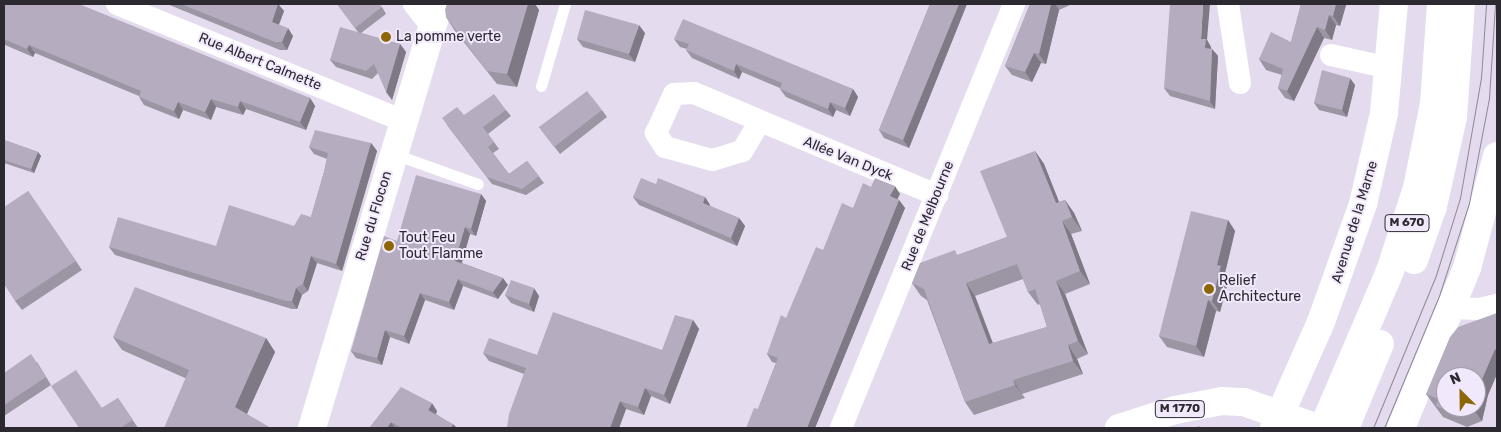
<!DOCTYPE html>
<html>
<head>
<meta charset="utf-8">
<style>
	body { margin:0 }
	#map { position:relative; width:1501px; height:432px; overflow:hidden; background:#e4dbee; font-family:Rubik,sans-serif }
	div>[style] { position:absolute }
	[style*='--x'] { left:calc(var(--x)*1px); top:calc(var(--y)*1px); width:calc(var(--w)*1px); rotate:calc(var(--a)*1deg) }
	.lane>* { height:11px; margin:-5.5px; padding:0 5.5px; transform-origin:5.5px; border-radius:5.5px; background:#fff }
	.street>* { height:22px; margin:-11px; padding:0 11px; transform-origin:11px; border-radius:11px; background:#fff }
	.secondary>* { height:28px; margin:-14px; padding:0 14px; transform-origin:14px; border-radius:14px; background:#fff }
	.primary>* { height:28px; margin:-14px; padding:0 14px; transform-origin:14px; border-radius:14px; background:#fff }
	.tram>* { height:1px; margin:-0.5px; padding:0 0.5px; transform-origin:0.5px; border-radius:0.5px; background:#8e8896 }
	.wall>* { inset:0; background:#9c95a4 }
	.shaded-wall>* { inset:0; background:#7f7986 }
	.building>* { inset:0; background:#b5adbf }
	.dots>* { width:14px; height:14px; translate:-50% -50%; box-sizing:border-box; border:2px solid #f1e8fc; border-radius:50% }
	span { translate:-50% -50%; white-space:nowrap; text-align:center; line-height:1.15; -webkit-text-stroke:4px #f1e8fc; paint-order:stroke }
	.shield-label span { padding:1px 4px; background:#f1e8fc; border:1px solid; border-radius:4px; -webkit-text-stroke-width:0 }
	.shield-label { font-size:12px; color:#2c2930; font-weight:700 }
	.poi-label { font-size:14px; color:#2c2930 }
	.left { translate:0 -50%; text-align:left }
	.street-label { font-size:14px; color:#2c2930 }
	.frame { position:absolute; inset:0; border:5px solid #2c2930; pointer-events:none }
	.north { position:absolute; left:1436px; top:367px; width:50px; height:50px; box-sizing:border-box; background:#f1e8fc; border:1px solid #a29caa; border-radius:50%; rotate:337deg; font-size:14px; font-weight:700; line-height:20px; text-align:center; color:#2c2930 }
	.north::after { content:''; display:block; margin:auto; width:18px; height:22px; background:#8c6607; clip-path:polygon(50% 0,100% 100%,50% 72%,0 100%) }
</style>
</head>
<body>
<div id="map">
	<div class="lane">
		<div style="--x:541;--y:86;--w:85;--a:-73.7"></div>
		<div style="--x:394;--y:154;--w:89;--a:19.7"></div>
	</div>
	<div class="street">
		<div style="--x:117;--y:4;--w:309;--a:22.2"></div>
		<div style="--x:414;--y:4;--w:29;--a:52"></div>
		<div style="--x:1228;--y:4;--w:80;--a:81.4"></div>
		<div style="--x:1331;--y:55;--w:60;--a:12.4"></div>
		<div style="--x:759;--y:123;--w:33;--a:121"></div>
		<div style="--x:742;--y:151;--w:31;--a:163"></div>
		<div style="--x:712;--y:160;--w:49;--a:-164.5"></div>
		<div style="--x:665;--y:147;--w:17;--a:-123"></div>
		<div style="--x:656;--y:133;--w:43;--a:-65.2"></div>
		<div style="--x:674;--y:94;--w:20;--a:-3"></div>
		<div style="--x:694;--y:93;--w:264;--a:22.8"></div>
		<div style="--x:1452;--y:308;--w:27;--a:2"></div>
		<div style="--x:1479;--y:309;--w:18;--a:-13"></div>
		<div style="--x:841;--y:428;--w:458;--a:-67.8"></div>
	</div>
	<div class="secondary">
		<div style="--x:312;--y:428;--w:443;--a:-73.3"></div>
		<div style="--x:1274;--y:428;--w:116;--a:-66.1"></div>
		<div style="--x:1321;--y:322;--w:125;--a:-70.4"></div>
		<div style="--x:1363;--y:204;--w:93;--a:-77"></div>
		<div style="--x:1384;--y:113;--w:109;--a:-84.8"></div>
		<div style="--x:1401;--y:428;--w:173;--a:-67.6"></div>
		<div style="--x:1467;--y:268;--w:116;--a:-75"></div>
	</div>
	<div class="primary">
		<div style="--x:1414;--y:260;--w:57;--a:-70.6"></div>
		<div style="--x:1433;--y:206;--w:91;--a:-77.3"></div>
		<div style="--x:1453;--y:117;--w:113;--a:-86"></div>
		<div style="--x:1119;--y:428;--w:59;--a:-17.8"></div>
		<div style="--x:1175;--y:410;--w:48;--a:-10.8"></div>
		<div style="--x:1222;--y:401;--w:22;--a:3"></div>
		<div style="--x:1244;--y:402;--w:72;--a:19.4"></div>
		<div style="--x:1312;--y:426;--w:12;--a:5"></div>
		<div style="--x:1324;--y:427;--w:17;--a:-17"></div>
		<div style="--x:1323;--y:428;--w:171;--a:-66.9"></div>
		<div style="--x:1390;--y:271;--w:87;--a:-72"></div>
		<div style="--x:1417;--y:188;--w:86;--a:-78.6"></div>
		<div style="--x:1434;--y:104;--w:100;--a:-86"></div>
		<div style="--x:1345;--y:428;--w:91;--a:-67.4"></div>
	</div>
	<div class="tram">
		<div style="--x:1373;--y:428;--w:165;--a:-67.6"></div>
		<div style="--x:1436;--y:275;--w:81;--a:-72.7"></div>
		<div style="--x:1460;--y:198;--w:122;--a:-80.1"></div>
		<div style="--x:1481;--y:78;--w:74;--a:-86.1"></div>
		<div style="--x:1384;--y:428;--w:143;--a:-67.4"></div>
		<div style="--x:1439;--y:296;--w:98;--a:-72.1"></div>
		<div style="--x:1469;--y:203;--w:107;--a:-79.2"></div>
		<div style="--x:1489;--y:98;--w:94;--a:-86.3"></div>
	</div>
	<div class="wall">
		<div style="clip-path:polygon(4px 4px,310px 98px,315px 106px,306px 130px,246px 109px,243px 115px,216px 107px,211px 120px,183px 110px,179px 119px,144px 105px,139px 97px,139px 96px,35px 53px,33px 57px,5px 45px,4px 48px)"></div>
		<div style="clip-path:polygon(167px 4px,278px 4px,284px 11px,279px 25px,293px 36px,287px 50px,280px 50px)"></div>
		<div style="clip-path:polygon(337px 4px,382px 7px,386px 14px,361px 33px,400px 44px,406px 52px,392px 100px,378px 73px,372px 79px,336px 67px,330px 60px,358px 32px)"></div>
		<div style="clip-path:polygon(447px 4px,535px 4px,539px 10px,517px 87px,497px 84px,455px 31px,446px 17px)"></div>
		<div style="clip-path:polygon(930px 4px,967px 4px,909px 148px,884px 138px,879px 130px)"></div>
		<div style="clip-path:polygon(1030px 4px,1070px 4px,1070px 5px,1059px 10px,1046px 64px,1041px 63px,1032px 82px,1012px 75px,1005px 66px)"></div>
		<div style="clip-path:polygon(1301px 4px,1345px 4px,1346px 5px,1340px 26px,1336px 25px,1332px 40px,1324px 38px,1294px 101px,1285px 98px,1278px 88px,1282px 75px,1266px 70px,1259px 59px,1291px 42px)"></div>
		<div style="clip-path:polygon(645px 33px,635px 62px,583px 47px,577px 39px)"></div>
		<div style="clip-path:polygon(674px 39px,853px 89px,858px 97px,850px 116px,836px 110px,833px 117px,786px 97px,780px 89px,780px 88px,742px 72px,739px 79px,692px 58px,686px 50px,687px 49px,680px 47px)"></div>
		<div style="clip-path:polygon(1207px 40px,1211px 47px,1211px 48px,1218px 56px,1215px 109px,1170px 96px,1164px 88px)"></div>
		<div style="clip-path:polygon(1355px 85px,1347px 117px,1319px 110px,1314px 103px)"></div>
		<div style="clip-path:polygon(506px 110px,511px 116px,488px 134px,499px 149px,493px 153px,509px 174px,527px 161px,544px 183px,526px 195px,492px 184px,447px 125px,464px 115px)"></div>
		<div style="clip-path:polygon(602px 110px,607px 117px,560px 154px,539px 127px)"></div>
		<div style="clip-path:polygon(4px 140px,38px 152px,41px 156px,34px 173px,4px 163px)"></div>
		<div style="clip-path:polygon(371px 143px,377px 151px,342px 271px,317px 263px,308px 291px,302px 295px,297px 309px,292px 309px,115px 255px,109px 247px,216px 246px,294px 226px,311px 217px,324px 172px,327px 159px,314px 154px,309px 147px)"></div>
		<div style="clip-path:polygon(evenodd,1035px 151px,1044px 164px,1059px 202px,1065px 200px,1074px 213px,1082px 231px,1071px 234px,1090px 284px,1065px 294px,1088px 354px,1077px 359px,1083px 374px,1022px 394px,1025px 398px,974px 415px,965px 402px,927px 300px,921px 296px,912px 283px,958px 255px,1007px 237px,1035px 151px,1023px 279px,1028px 292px,1038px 305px,1040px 304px,1047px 327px,993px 343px,975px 296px,1023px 279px)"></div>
		<div style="clip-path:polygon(656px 184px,705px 197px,710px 205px,710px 206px,739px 218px,745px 226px,737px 246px,639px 205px,633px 197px)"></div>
		<div style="clip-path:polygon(871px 187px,900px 194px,897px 199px,899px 200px,905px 208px,815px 428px,746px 428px,758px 409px,776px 363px,772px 362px,767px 354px,823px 250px,853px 208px)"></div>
		<div style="clip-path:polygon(28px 191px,82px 270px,22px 310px,15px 301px)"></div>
		<div style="clip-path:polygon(481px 194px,486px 201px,476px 236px,470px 234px,462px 263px,503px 278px,498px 299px,463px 286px,454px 310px,425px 300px,409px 344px,390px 337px,382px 365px,356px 358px,351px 351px,397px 241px)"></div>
		<div style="clip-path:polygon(1228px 220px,1235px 231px,1225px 273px,1229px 278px,1220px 312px,1216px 311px,1204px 357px,1167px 347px,1159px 336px)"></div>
		<div style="clip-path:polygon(505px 295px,539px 296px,534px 312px,511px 303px)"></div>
		<div style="clip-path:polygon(1497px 313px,1497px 374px,1488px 395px,1482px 421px,1467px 427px,1443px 417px,1426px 394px)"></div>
		<div style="clip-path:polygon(693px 320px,699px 329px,670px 404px,651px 396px,644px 415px,626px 409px,619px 428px,507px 428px,524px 374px,489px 361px,483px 353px,537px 355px,662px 350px)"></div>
		<div style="clip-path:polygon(113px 337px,266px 338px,275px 352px,247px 414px,185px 378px,122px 350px)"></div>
		<div style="clip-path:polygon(37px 362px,51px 385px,4px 416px,4px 373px)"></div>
		<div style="clip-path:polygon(118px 398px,138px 428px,79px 428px,102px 408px)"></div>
		<div style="clip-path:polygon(437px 411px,436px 414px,457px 428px,369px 428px)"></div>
	</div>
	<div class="shaded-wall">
		<div style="clip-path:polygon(278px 4px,284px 11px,277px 29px,272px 22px)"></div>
		<div style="clip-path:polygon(528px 4px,535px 4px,539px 10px,517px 87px,507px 74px)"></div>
		<div style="clip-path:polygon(959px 4px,967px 4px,909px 148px,903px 140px)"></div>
		<div style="clip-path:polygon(1051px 4px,1055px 4px,1059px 10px,1046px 64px,1039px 54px)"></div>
		<div style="clip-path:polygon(1203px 4px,1210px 4px,1207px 40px,1211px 47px,1211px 56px,1205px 48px,1201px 39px)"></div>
		<div style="clip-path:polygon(1336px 4px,1345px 4px,1346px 5px,1340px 26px,1333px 16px)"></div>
		<div style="clip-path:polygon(1329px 15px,1336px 25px,1332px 40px,1325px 30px)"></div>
		<div style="clip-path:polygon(639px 25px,645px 33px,635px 62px,629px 54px)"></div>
		<div style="clip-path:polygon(1317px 27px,1324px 38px,1294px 101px,1287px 91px)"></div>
		<div style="clip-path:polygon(288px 28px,293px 36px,287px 50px,282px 42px)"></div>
		<div style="clip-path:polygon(400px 44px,406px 52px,392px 100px,386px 92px)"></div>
		<div style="clip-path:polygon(29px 45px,35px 53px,33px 57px,27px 49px)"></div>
		<div style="clip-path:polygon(1212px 49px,1218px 56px,1215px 109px,1210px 101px)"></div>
		<div style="clip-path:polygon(1034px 53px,1041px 63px,1032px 82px,1025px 72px)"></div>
		<div style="clip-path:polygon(736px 64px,742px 72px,739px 79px,734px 71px)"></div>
		<div style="clip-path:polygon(1350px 78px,1355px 85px,1347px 117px,1342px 110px)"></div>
		<div style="clip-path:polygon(853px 89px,858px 97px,850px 116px,845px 108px)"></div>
		<div style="clip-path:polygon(310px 98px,315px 106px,306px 130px,300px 122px)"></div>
		<div style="clip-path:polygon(211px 99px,216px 107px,211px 120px,205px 112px)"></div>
		<div style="clip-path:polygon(240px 101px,246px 109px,243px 115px,238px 107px)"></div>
		<div style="clip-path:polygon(178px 102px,183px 110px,179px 119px,174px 111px)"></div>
		<div style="clip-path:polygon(830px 102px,836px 110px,833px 117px,828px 109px)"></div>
		<div style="clip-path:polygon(371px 143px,377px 151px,342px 271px,336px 264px)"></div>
		<div style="clip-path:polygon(1035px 151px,1044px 164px,1065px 217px,1056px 203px)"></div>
		<div style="clip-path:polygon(38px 152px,41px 156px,34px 173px,31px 169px)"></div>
		<div style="clip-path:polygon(895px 186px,900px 194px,895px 204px,890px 196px)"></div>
		<div style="clip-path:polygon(481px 194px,486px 201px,476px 236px,471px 229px)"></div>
		<div style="clip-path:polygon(705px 197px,710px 205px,708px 211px,703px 203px)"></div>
		<div style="clip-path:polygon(899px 200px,905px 208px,815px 428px,807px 428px)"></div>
		<div style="clip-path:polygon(1065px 200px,1074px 213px,1082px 231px,1072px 217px)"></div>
		<div style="clip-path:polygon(739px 218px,745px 226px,737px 246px,731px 238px)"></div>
		<div style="clip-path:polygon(1228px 220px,1235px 231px,1225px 273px,1229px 278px,1220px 312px,1212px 301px,1217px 265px)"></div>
		<div style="clip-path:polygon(1062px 221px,1071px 234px,1090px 284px,1080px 271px)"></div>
		<div style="clip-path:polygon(465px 227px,470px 234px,460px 268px,455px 261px)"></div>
		<div style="clip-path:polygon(311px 256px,317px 263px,308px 291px,303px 284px)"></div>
		<div style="clip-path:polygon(503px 278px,508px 285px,498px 299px,493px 292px)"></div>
		<div style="clip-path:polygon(458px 279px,463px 286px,454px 310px,449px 302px)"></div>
		<div style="clip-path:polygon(1056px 281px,1065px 294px,1088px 354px,1078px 341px)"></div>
		<div style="clip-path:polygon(966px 283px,975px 296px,998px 358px,989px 344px)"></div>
		<div style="clip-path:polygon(296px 288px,302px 295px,297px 309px,292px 301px)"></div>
		<div style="clip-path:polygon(534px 288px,539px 296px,534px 312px,529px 304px)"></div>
		<div style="clip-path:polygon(420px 293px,425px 300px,409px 344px,404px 336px)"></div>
		<div style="clip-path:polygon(1208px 300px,1216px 311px,1204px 357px,1196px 346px)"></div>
		<div style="clip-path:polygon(693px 320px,699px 329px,670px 404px,664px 395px)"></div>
		<div style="clip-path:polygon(385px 330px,390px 337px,382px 365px,377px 358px)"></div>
		<div style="clip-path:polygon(266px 338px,275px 352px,244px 420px,235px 407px)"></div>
		<div style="clip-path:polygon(1068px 345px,1077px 359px,1083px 374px,1073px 361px)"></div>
		<div style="clip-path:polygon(1495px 349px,1497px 352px,1497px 374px,1488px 395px,1482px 421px,1474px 410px,1475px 407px,1476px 407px,1476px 403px,1480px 384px)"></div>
		<div style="clip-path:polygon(1013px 380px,1022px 394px,1025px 398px,1015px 385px)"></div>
		<div style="clip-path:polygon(645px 388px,651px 396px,644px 415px,638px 407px)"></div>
		<div style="clip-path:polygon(620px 401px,626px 409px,619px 428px,610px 428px)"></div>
		<div style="clip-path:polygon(432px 403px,437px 411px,434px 418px,428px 410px)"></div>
		<div style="clip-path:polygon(391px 422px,395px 428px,387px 428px)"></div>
		<div style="clip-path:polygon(453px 424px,457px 428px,451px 428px)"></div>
	</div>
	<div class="building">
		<div style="clip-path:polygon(4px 4px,79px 4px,310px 98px,300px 122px,240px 101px,238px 107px,211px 99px,205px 112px,178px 102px,174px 111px,139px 97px,141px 91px,29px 45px,27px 49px,4px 39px)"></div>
		<div style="clip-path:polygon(181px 4px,278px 4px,272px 22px,288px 28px,282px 42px,275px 42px)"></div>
		<div style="clip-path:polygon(337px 4px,379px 4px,382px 7px,355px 28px)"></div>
		<div style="clip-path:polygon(447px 4px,528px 4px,507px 74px,487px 71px,446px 17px,445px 10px)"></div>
		<div style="clip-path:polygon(930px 4px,959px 4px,903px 140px,879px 130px)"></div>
		<div style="clip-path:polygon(1030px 4px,1051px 4px,1039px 54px,1034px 53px,1025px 72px,1005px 66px)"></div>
		<div style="clip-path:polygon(1170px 4px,1203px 4px,1201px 39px,1206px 39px,1205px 48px,1212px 49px,1210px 101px,1164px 88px)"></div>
		<div style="clip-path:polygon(1301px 4px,1336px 4px,1333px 16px,1329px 15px,1325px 30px,1317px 27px,1287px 91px,1278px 88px,1283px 69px,1259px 59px,1271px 32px,1291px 42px)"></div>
		<div style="clip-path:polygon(585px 10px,639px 25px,629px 54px,577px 39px)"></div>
		<div style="clip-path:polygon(683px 19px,853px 89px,845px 108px,830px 102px,828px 109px,780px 89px,782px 83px,736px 64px,734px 71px,686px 50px,689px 44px,674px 39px)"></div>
		<div style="clip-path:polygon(340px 27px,400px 44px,386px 92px,374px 64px,366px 71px,330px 60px)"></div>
		<div style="clip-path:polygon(1322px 70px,1350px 78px,1342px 110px,1314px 103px)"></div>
		<div style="clip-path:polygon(587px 91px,602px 110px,554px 147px,539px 127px)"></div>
		<div style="clip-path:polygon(494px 94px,506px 110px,483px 127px,494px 142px,488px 147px,509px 174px,527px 161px,539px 176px,522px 189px,487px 177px,442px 118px,457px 107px,464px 115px)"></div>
		<div style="clip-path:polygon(315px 130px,371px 143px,336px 264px,311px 256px,303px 284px,296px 288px,292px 301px,286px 301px,109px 247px,118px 217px,216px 246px,229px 205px,294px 226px,301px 214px,311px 217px,324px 172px,328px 153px,309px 147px)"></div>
		<div style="clip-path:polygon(4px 140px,38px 152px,31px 169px,4px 160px)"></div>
		<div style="clip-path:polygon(evenodd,1035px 151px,1056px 203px,1065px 200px,1072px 217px,1062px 221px,1080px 271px,1056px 281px,1078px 341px,1068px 345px,1073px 361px,1013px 380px,1015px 385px,965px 402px,924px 289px,912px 283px,920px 263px,955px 250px,957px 255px,1007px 237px,980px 171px,1035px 151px,1017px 264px,1028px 292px,1035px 289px,1047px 327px,989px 344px,966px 283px,1017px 264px)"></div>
		<div style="clip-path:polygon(416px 175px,481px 194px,471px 229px,465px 227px,455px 261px,503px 278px,493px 292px,458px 279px,449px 302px,420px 293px,404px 336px,385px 330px,377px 358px,351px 351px,384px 236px,397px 241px)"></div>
		<div style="clip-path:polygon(641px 178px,656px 184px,658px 178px,705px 197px,703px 203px,739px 218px,731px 238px,633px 197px)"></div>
		<div style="clip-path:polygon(875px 178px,895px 186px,890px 196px,899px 200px,807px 428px,746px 428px,754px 408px,758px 409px,778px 358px,767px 354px,781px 315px,786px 318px,816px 247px,823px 250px,842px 203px,853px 208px,863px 183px,871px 187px)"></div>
		<div style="clip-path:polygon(28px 191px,76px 261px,15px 301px,4px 284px,4px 207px)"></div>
		<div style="clip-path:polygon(1191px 211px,1228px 220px,1217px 265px,1221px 266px,1212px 301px,1208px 300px,1196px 346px,1159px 336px)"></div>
		<div style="clip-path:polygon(511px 280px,534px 288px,529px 304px,505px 295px)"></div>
		<div style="clip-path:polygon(135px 287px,266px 338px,235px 407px,271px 428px,164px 428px,189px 370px,113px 337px)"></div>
		<div style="clip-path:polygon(553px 312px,662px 350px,675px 315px,693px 320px,664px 395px,645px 388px,638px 407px,620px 401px,610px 428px,538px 428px,535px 427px,535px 428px,507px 428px,509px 414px,526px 368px,483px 353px,489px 338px,537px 355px)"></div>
		<div style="clip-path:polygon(1497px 313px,1497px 350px,1495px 349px,1480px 384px,1476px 403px,1476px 377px,1446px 377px,1446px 407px,1475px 407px,1474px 410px,1459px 416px,1436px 406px,1438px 399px,1426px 394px,1450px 337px,1458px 327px)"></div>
		<div style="clip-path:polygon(31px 354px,46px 377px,4px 405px,4px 373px)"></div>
		<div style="clip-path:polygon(76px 370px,102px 408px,118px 398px,133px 420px,120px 428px,79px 428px,51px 386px)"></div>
		<div style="clip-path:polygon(401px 387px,432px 403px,428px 410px,453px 424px,451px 428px,402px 428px,391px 422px,387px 428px,369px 428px)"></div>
		<div style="clip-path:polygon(1200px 426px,1201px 428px,1193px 428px)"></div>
	</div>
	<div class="dots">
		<div style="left:386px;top:37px;background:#8c6607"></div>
		<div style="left:389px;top:246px;background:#8c6607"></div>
		<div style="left:1209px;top:289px;background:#8c6607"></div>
	</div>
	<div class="shield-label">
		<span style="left:1407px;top:223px">M 670</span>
		<span style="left:1180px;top:409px">M 1770</span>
	</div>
	<div class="poi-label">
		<span class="left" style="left:396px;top:37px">La pomme verte</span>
		<span class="left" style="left:399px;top:246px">Tout Feu<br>Tout Flamme</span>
		<span class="left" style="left:1219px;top:289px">Relief<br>Architecture</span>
	</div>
	<div class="street-label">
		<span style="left:260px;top:62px;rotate:22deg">Rue Albert Calmette</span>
		<span style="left:848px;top:159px;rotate:22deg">Allée Van Dyck</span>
		<span style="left:374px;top:216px;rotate:-73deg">Rue du Flocon</span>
		<span style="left:928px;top:216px;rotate:-68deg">Rue de Melbourne</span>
		<span style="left:1355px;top:222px;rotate:-73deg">Avenue de la Marne</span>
	</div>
	<div class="frame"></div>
	<div class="north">N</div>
</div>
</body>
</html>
